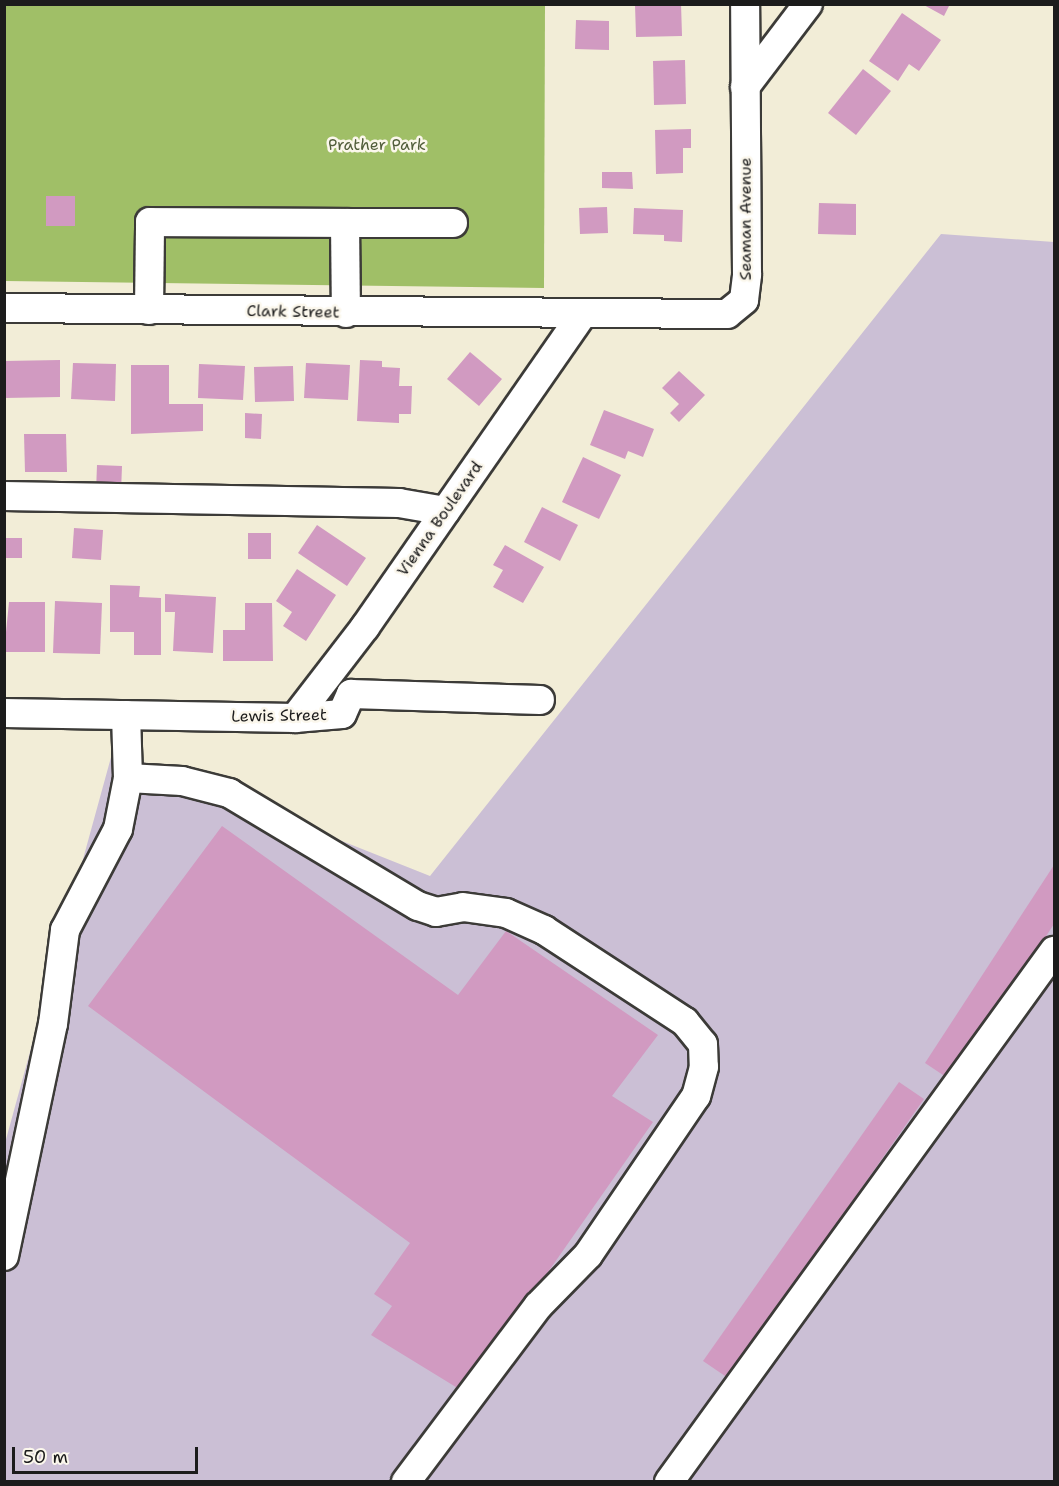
<!DOCTYPE html>
<html>
<head>
<meta charset="utf-8">
<style>
	body { margin:0 }
	#map { position:relative; width:1059px; height:1486px; overflow:hidden; background:#f2edd7; font-family:"Shantell Sans",sans-serif }
	div>[style] { position:absolute }
	[style*='--x'] { left:calc(var(--x)*1px); top:calc(var(--y)*1px); width:calc(var(--w)*1px); rotate:calc(var(--a)*1deg) }
	.industrial>* { inset:0; background:#cbbfd5 }
	.green>* { inset:0; background:#a0bf67 }
	.building>* { inset:0; background:#d19ac1 }
	.roads { filter:drop-shadow(2px 0 #3c3b38) drop-shadow(-2px 0 #3c3b38) drop-shadow(0 2px #3c3b38) drop-shadow(0 -2px #3c3b38) }
	.minor>* { height:28px; margin:-14px; padding:0 14px; transform-origin:14px; border-radius:14px; background:#fff }
	span { translate:-50% -50%; white-space:nowrap; text-align:center; line-height:1.15; -webkit-text-stroke:5px #fbf7ec; paint-order:stroke }
	.park-label { font-size:16px; color:#515d3a }
	.street-label { font-size:16px; color:#1c1c1c }
	.frame { position:absolute; inset:0; border:6px solid #1c1c1c; pointer-events:none }
	.scale { position:absolute; left:12px; top:1447px; width:186px; height:27px; box-sizing:border-box; border:3px solid #1c1c1c; border-top:0; padding-left:8px; font-size:18px; line-height:21px; white-space:nowrap; color:#1c1c1c; -webkit-text-stroke:4px #fbf7ec; paint-order:stroke }
</style>
</head>
<body>
<div id="map">
	<div class="industrial">
		<div style="clip-path:polygon(941px 234px,1054px 242px,1054px 1481px,5px 1482px,5px 1143px,113px 750px,430px 876px)"></div>
	</div>
	<div class="green">
		<div style="clip-path:polygon(5px 5px,545px 5px,544px 288px,5px 281px)"></div>
	</div>
	<div class="building">
		<div style="clip-path:polygon(635px 4px,681px 4px,682px 36px,636px 37px)"></div>
		<div style="clip-path:polygon(922px 4px,950px 4px,944px 16px)"></div>
		<div style="clip-path:polygon(902px 13px,941px 40px,919px 71px,909px 64px,898px 81px,869px 61px)"></div>
		<div style="clip-path:polygon(576px 20px,609px 21px,609px 50px,575px 49px)"></div>
		<div style="clip-path:polygon(685px 60px,686px 104px,654px 105px,653px 61px)"></div>
		<div style="clip-path:polygon(863px 69px,891px 91px,856px 135px,828px 113px)"></div>
		<div style="clip-path:polygon(691px 129px,691px 148px,683px 148px,683px 173px,656px 174px,655px 130px)"></div>
		<div style="clip-path:polygon(602px 172px,632px 172px,633px 189px,602px 188px)"></div>
		<div style="clip-path:polygon(46px 196px,75px 196px,75px 226px,46px 226px)"></div>
		<div style="clip-path:polygon(819px 203px,856px 204px,856px 235px,818px 234px)"></div>
		<div style="clip-path:polygon(607px 207px,608px 233px,580px 234px,579px 208px)"></div>
		<div style="clip-path:polygon(634px 208px,683px 210px,682px 242px,664px 241px,664px 235px,633px 234px)"></div>
		<div style="clip-path:polygon(470px 352px,502px 379px,479px 406px,447px 379px)"></div>
		<div style="clip-path:polygon(60px 360px,60px 397px,4px 398px,4px 361px)"></div>
		<div style="clip-path:polygon(360px 360px,382px 361px,382px 367px,400px 368px,399px 386px,412px 386px,411px 414px,399px 414px,399px 423px,357px 421px)"></div>
		<div style="clip-path:polygon(73px 363px,116px 364px,115px 401px,71px 399px)"></div>
		<div style="clip-path:polygon(306px 363px,350px 365px,348px 400px,304px 398px)"></div>
		<div style="clip-path:polygon(199px 364px,245px 366px,243px 400px,198px 398px)"></div>
		<div style="clip-path:polygon(131px 365px,169px 365px,169px 404px,203px 404px,203px 431px,131px 434px)"></div>
		<div style="clip-path:polygon(293px 366px,294px 401px,255px 402px,254px 367px)"></div>
		<div style="clip-path:polygon(679px 371px,705px 395px,679px 422px,670px 413px,679px 404px,662px 388px)"></div>
		<div style="clip-path:polygon(604px 410px,654px 429px,643px 457px,628px 451px,625px 459px,590px 445px)"></div>
		<div style="clip-path:polygon(245px 413px,262px 414px,261px 439px,245px 438px)"></div>
		<div style="clip-path:polygon(24px 434px,66px 434px,67px 472px,25px 472px)"></div>
		<div style="clip-path:polygon(583px 457px,621px 475px,599px 519px,562px 502px)"></div>
		<div style="clip-path:polygon(97px 465px,122px 466px,121px 492px,96px 492px)"></div>
		<div style="clip-path:polygon(542px 507px,578px 525px,560px 561px,524px 542px)"></div>
		<div style="clip-path:polygon(317px 525px,366px 558px,347px 586px,298px 553px)"></div>
		<div style="clip-path:polygon(74px 528px,103px 530px,101px 560px,72px 558px)"></div>
		<div style="clip-path:polygon(248px 533px,271px 533px,271px 559px,248px 559px)"></div>
		<div style="clip-path:polygon(4px 538px,22px 538px,22px 558px,4px 558px)"></div>
		<div style="clip-path:polygon(505px 545px,544px 567px,523px 603px,493px 587px,503px 570px,493px 565px)"></div>
		<div style="clip-path:polygon(297px 569px,336px 595px,306px 641px,283px 626px,292px 612px,276px 601px)"></div>
		<div style="clip-path:polygon(110px 585px,140px 586px,139px 597px,161px 598px,161px 655px,134px 655px,134px 632px,110px 632px)"></div>
		<div style="clip-path:polygon(165px 594px,216px 597px,213px 653px,173px 651px,175px 612px,165px 612px)"></div>
		<div style="clip-path:polygon(55px 601px,102px 603px,100px 654px,53px 653px)"></div>
		<div style="clip-path:polygon(9px 602px,45px 602px,45px 652px,4px 652px)"></div>
		<div style="clip-path:polygon(245px 603px,272px 603px,273px 661px,223px 661px,223px 630px,245px 630px)"></div>
		<div style="clip-path:polygon(222px 826px,458px 995px,506px 931px,658px 1035px,612px 1096px,653px 1122px,464px 1392px,371px 1335px,392px 1306px,374px 1294px,410px 1243px,88px 1006px)"></div>
		<div style="clip-path:polygon(1054px 865px,1054px 924px,952px 1081px,925px 1063px)"></div>
		<div style="clip-path:polygon(899px 1082px,924px 1099px,728px 1378px,703px 1361px)"></div>
	</div>
	<div class="roads">
		<div class="minor">
			<div style="--x:745;--y:87;--w:104;--a:-52.8"></div>
			<div style="--x:345;--y:223;--w:108;--a:0"></div>
			<div style="--x:4;--y:308;--w:723;--a:0.48"></div>
			<div style="--x:727;--y:314;--w:22;--a:-39"></div>
			<div style="--x:744;--y:300;--w:26;--a:-83"></div>
			<div style="--x:747;--y:274;--w:270;--a:-90.4"></div>
			<div style="--x:149;--y:310;--w:88;--a:-89.3"></div>
			<div style="--x:150;--y:222;--w:195;--a:0.3"></div>
			<div style="--x:345;--y:223;--w:90;--a:89.4"></div>
			<div style="--x:4;--y:496;--w:395;--a:1"></div>
			<div style="--x:399;--y:503;--w:47;--a:9.9"></div>
			<div style="--x:4;--y:713;--w:291;--a:1"></div>
			<div style="--x:295;--y:718;--w:47;--a:-4.9"></div>
			<div style="--x:342;--y:714;--w:22;--a:-66"></div>
			<div style="--x:351;--y:694;--w:189;--a:1.8"></div>
			<div style="--x:295;--y:718;--w:115;--a:-52.4"></div>
			<div style="--x:365;--y:627;--w:379;--a:-55.2"></div>
			<div style="--x:128;--y:778;--w:54;--a:3.2"></div>
			<div style="--x:182;--y:781;--w:49;--a:14.3"></div>
			<div style="--x:229;--y:793;--w:220;--a:30.9"></div>
			<div style="--x:418;--y:906;--w:19;--a:18"></div>
			<div style="--x:436;--y:912;--w:27;--a:-10"></div>
			<div style="--x:463;--y:907;--w:43;--a:7.9"></div>
			<div style="--x:506;--y:913;--w:42;--a:24.1"></div>
			<div style="--x:544;--y:930;--w:168;--a:33.1"></div>
			<div style="--x:685;--y:1022;--w:28;--a:51"></div>
			<div style="--x:703;--y:1044;--w:23;--a:88"></div>
			<div style="--x:704;--y:1067;--w:30;--a:105"></div>
			<div style="--x:696;--y:1096;--w:192;--a:124.2"></div>
			<div style="--x:588;--y:1255;--w:71;--a:134.4"></div>
			<div style="--x:538;--y:1306;--w:220;--a:126.9"></div>
			<div style="--x:4;--y:1256;--w:237;--a:-78.1"></div>
			<div style="--x:53;--y:1024;--w:95;--a:-82.7"></div>
			<div style="--x:65;--y:930;--w:114;--a:-62.3"></div>
			<div style="--x:118;--y:829;--w:52;--a:-78.9"></div>
			<div style="--x:128;--y:778;--w:63;--a:-91.8"></div>
			<div style="--x:669;--y:1482;--w:656;--a:-54.06"></div>
		</div>
	</div>
	<div class="park-label">
		<span style="left:377px;top:145px">Prather Park</span>
	</div>
	<div class="street-label">
		<span style="left:746px;top:219px;rotate:-90deg">Seaman Avenue</span>
		<span style="left:293px;top:312px;rotate:1deg">Clark Street</span>
		<span style="left:440px;top:519px;rotate:-55deg">Vienna Boulevard</span>
		<span style="left:279px;top:716px;rotate:-1deg">Lewis Street</span>
	</div>
	<div class="frame"></div>
	<div class="scale">50 m</div>
</div>
</body>
</html>
